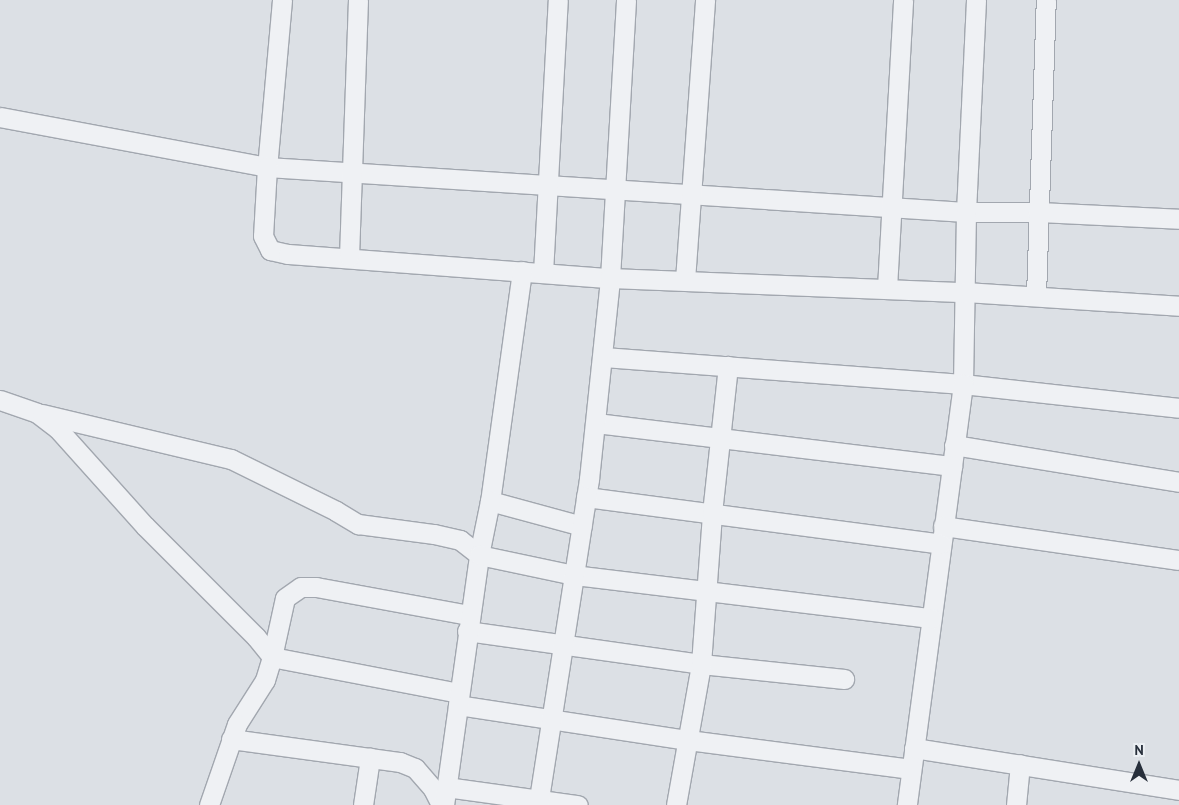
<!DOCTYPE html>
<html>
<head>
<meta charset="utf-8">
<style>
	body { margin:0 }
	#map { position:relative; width:1179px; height:805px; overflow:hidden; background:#dce0e5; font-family:"PT Sans",sans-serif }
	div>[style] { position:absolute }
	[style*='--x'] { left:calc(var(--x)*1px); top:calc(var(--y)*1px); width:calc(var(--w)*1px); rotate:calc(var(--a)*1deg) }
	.roads { filter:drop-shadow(1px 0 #a2a7af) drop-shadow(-1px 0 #a2a7af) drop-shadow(0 1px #a2a7af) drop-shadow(0 -1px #a2a7af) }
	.street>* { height:19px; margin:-9.5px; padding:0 9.5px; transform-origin:9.5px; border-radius:9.5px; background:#eff1f4 }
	span { translate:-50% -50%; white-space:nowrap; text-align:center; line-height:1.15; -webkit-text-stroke:4px #ebeff3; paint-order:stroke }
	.north { position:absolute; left:1114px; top:740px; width:50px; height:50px; -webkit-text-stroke:4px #ebeff3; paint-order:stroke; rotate:0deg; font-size:14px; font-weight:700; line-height:20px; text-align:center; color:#272f3b }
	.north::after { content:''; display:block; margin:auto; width:18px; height:22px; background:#272f3b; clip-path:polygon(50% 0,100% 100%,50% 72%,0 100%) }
</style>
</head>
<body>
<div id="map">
	<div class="roads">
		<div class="street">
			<div style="--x:282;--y:0;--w:168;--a:95.1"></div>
			<div style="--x:267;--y:167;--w:700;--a:3.68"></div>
			<div style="--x:966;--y:212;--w:72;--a:0"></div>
			<div style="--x:1038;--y:212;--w:141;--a:2.8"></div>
			<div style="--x:976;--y:0;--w:212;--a:92.7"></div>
			<div style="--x:966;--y:212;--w:172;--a:91"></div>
			<div style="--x:963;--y:384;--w:217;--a:6.3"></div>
			<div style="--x:0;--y:117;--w:272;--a:10.6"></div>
			<div style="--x:267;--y:167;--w:69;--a:93.3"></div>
			<div style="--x:263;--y:236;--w:16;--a:63"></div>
			<div style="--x:270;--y:250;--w:18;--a:13"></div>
			<div style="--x:288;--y:254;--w:323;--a:4.3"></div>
			<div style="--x:610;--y:278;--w:278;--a:-86.7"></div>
			<div style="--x:349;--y:257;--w:257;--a:-88"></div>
			<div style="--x:522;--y:271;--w:232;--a:97.9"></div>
			<div style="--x:490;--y:501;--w:95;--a:15.2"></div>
			<div style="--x:543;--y:273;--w:273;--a:-86.9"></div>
			<div style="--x:685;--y:280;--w:281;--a:-85.9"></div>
			<div style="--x:887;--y:288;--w:288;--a:-86.8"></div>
			<div style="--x:1036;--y:296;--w:296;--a:-88.1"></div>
			<div style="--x:603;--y:357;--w:361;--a:4.3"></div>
			<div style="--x:963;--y:384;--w:425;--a:97.6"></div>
			<div style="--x:0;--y:400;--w:39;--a:19"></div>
			<div style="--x:37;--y:413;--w:25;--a:37"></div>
			<div style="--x:57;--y:428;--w:132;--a:48.1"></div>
			<div style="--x:145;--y:526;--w:157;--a:45"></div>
			<div style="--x:256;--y:637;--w:26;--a:51"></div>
			<div style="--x:272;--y:657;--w:24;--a:107"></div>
			<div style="--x:265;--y:680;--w:52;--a:122.5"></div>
			<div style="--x:237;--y:724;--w:86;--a:109.1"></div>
			<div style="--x:42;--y:414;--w:194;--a:13.4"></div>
			<div style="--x:231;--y:459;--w:117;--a:26.3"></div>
			<div style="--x:336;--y:511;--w:26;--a:31"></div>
			<div style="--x:358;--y:524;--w:77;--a:7.5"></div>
			<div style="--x:434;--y:534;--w:27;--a:13"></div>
			<div style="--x:460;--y:540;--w:24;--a:38"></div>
			<div style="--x:479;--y:555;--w:55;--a:-78.5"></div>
			<div style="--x:596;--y:423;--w:359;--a:6.9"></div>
			<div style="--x:954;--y:445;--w:228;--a:9.3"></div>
			<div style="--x:586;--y:497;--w:358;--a:7.5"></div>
			<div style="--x:943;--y:526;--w:238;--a:8.2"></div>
			<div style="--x:467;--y:631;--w:236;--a:8"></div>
			<div style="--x:701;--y:664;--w:144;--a:6"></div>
			<div style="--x:459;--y:693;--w:190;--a:-169.1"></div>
			<div style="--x:272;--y:657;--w:60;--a:-77.6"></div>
			<div style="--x:285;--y:598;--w:19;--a:-35"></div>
			<div style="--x:301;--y:587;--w:15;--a:0"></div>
			<div style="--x:316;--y:587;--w:156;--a:10.4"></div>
			<div style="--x:458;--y:705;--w:233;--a:8.7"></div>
			<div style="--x:688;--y:740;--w:225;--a:7.4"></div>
			<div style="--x:231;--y:739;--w:171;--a:7.8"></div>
			<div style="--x:400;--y:762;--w:16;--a:22"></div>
			<div style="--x:415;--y:768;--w:28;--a:49"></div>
			<div style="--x:433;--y:789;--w:18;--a:63"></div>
			<div style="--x:914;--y:748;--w:268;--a:9"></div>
			<div style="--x:446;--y:787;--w:133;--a:7.8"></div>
			<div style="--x:363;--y:805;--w:48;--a:-81.5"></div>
			<div style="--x:444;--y:805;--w:252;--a:-82"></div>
			<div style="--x:479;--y:555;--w:97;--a:11.9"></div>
			<div style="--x:574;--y:575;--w:360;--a:6.9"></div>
			<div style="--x:538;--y:805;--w:330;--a:-81.1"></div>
			<div style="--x:589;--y:479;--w:202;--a:-84"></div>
			<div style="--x:610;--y:278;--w:355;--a:2.3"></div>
			<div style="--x:965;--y:292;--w:214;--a:3.7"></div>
			<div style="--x:676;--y:805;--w:143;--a:-79.9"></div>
			<div style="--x:701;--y:664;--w:151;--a:-85.8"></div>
			<div style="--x:712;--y:513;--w:148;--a:-83.8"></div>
			<div style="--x:1016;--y:805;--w:41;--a:-84.4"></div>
		</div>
	</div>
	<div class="north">N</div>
</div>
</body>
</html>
